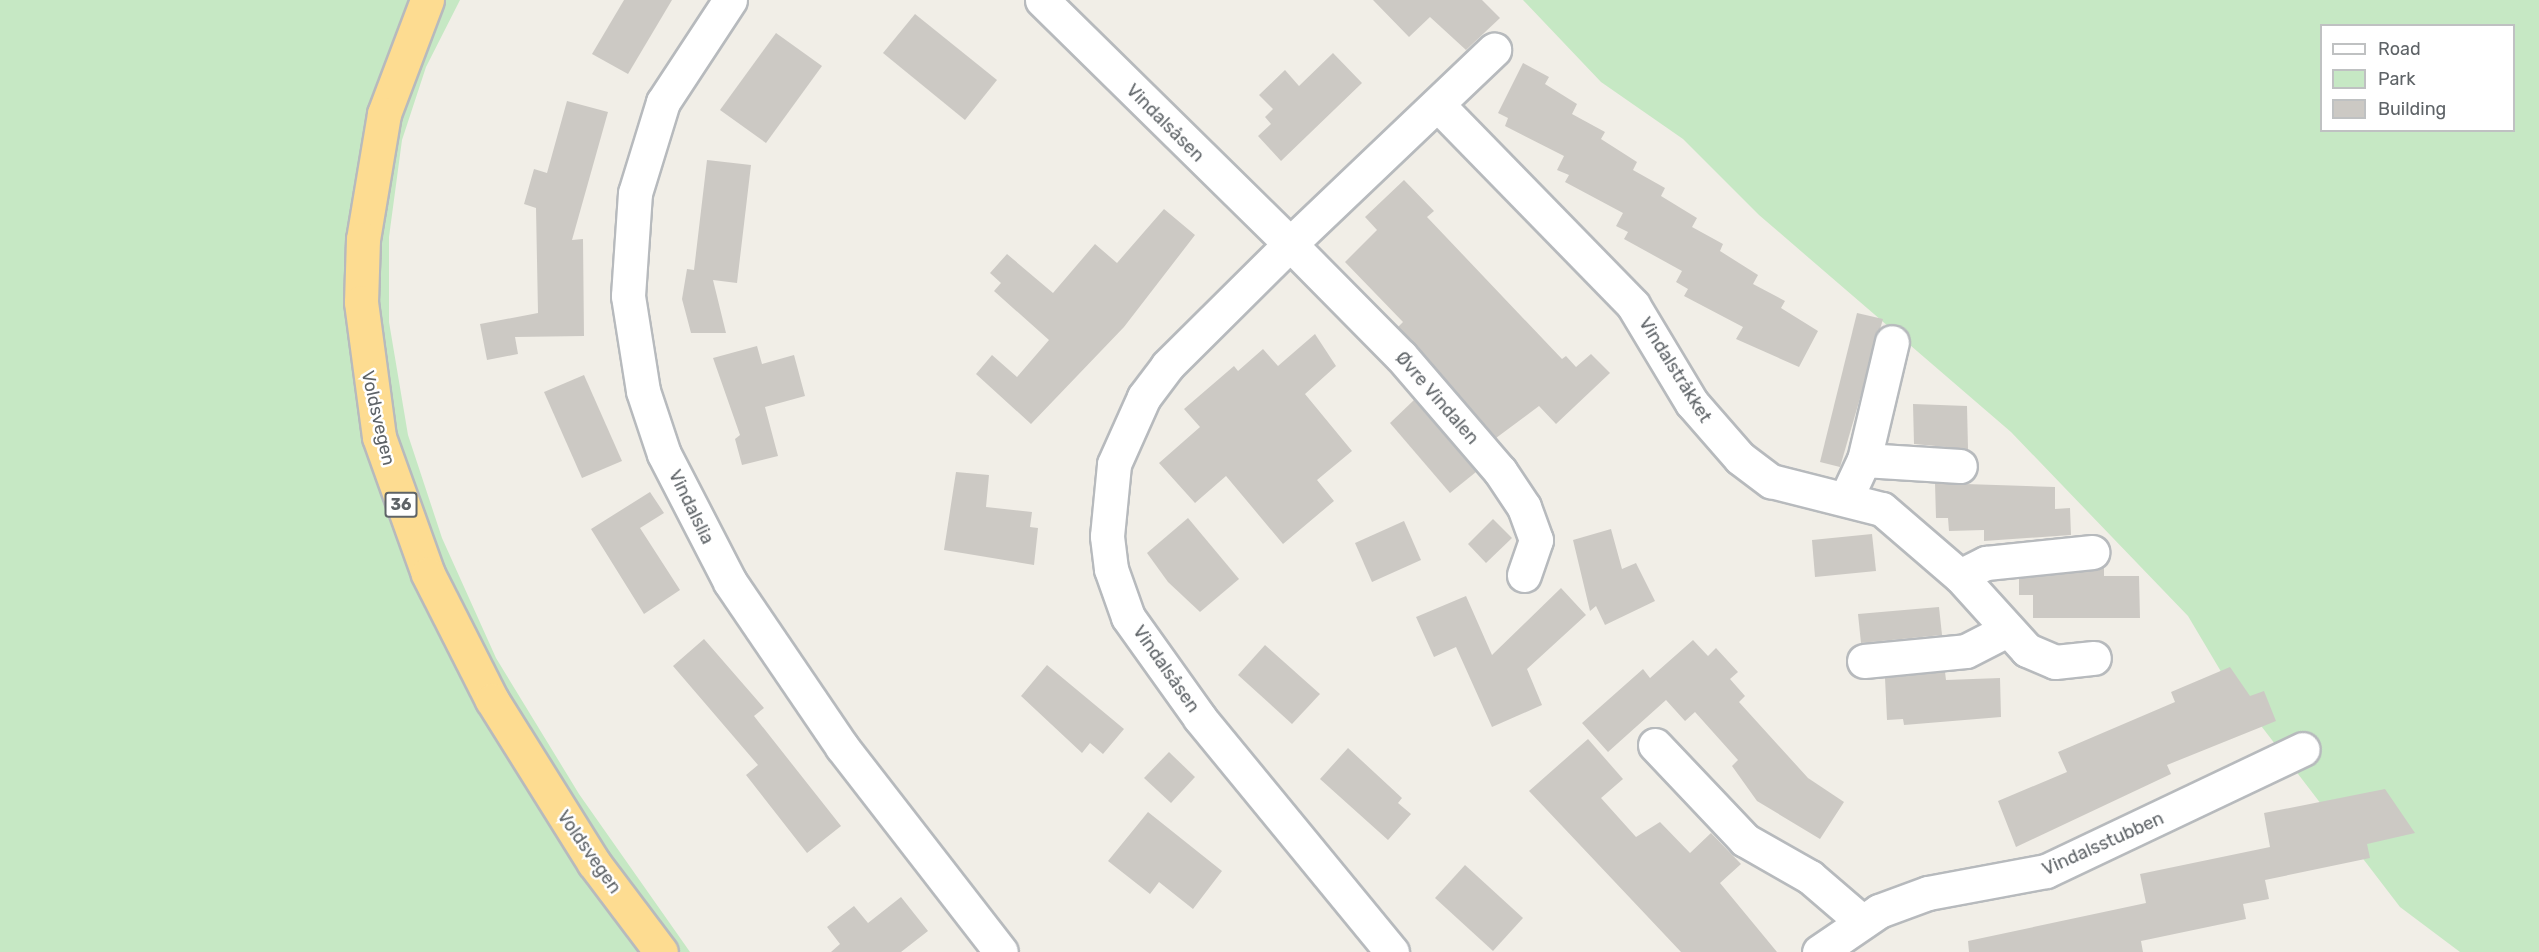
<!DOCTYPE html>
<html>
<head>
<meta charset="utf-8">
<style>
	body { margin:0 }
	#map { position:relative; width:2539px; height:952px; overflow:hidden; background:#f1eee7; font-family:Rubik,sans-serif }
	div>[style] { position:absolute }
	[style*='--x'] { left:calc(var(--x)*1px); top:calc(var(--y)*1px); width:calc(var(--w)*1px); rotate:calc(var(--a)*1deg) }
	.green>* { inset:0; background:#c6e8c4 }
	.building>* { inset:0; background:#ccc9c4 }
	.roads { filter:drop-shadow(2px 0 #b7babd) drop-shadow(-2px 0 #b7babd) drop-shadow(0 2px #b7babd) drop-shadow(0 -2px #b7babd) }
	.minor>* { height:33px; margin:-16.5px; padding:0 16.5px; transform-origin:16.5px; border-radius:16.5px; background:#fff }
	.highway>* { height:33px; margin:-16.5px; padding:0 16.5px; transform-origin:16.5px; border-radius:16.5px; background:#fddc91 }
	span { translate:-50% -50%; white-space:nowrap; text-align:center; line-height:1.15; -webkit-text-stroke:5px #fff; paint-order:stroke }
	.shield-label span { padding:2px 4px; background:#fff; border:2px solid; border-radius:4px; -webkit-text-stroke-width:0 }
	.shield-label { font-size:16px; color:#5e6367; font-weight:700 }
	.street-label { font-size:18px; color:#5e6367 }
	.legend { position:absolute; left:2320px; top:24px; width:195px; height:108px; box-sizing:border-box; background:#fff; border:2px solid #bfc1c2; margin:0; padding:8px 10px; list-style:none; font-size:18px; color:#5e6367 }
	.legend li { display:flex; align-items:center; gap:12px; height:30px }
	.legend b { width:30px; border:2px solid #bfc1c2 }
</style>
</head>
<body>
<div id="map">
	<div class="green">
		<div style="clip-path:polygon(0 0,460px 0,426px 67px,402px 140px,389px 237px,389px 322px,408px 435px,442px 538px,496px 658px,579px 794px,690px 952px,0 952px)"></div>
		<div style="clip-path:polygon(evenodd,1523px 0,2539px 0,2539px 952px,2460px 952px,2400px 907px,2226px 680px,2188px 616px,2011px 432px,1759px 215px,1683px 139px,1601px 82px,1523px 0,2322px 26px,2514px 26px,2514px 130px,2322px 130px,2322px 26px)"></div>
	</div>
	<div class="building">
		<div style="clip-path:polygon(624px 0,672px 0,628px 74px,592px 54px)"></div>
		<div style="clip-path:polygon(1373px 0,1482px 0,1500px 18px,1466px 50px,1430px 17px,1409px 37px)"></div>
		<div style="clip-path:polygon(915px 14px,997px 80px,965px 120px,883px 53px)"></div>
		<div style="clip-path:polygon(776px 33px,822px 66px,766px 143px,720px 110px)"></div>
		<div style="clip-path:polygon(1333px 53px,1362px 83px,1281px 161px,1258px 136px,1271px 124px,1265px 117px,1273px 109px,1259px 95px,1285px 70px,1299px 86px)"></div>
		<div style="clip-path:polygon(1523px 63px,1549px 77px,1545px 84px,1577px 104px,1572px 114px,1605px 132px,1601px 139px,1637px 162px,1633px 170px,1665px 188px,1661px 196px,1697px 218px,1692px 227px,1723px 244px,1720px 251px,1758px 275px,1753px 284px,1785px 301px,1781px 308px,1818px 331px,1799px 367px,1736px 339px,1743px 327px,1684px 296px,1688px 289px,1676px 282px,1682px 271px,1624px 239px,1628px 232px,1616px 226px,1623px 213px,1565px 182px,1569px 175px,1557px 170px,1564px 156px,1505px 126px,1508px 118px,1498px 113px)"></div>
		<div style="clip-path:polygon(567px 101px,608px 112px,572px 240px,583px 239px,584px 336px,515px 337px,518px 354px,487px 360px,480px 324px,538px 313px,536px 208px,524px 204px,534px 169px,547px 173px)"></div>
		<div style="clip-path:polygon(707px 160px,751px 165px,737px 283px,713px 280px,726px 333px,691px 333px,682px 299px,687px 269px,694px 270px)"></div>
		<div style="clip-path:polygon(1404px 180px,1434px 211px,1427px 217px,1562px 359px,1566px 356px,1576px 367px,1591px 354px,1610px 373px,1556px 424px,1539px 406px,1496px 438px,1398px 327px,1403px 322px,1345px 262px,1377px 230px,1365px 217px)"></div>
		<div style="clip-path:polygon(1164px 209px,1195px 235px,1124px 327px,1031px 424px,976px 374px,992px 355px,1017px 377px,1049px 340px,994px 291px,1001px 283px,990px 273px,1007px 254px,1053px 293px,1095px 244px,1117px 263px)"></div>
		<div style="clip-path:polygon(1857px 313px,1883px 319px,1840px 467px,1820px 462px)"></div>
		<div style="clip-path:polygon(1315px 334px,1336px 366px,1305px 394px,1352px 451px,1317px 480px,1334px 501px,1283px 544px,1226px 476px,1195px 503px,1159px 463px,1200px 427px,1184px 409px,1234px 366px,1238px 371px,1263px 349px,1278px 366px)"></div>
		<div style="clip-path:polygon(757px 346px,762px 364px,794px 355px,805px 396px,765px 407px,778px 456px,742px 465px,735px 439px,740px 435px,713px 358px)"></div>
		<div style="clip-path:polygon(584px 375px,622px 461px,582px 478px,544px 392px)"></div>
		<div style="clip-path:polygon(1414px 400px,1476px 472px,1450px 493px,1390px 423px)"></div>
		<div style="clip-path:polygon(1913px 404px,1967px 406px,1968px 449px,1914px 444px)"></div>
		<div style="clip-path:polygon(956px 472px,989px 475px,986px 507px,1032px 512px,1030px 527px,1038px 528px,1034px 565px,944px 550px)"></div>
		<div style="clip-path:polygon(1935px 483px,2055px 487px,2055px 509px,2070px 508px,2071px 535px,1984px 541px,1984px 530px,1949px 531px,1948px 518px,1936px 518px)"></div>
		<div style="clip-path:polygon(650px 492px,664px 513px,640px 528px,680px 590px,644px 614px,591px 529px)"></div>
		<div style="clip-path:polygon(1188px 518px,1239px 579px,1200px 612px,1168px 582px,1147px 553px)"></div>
		<div style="clip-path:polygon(1493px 519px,1512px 538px,1486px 563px,1468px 544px)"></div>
		<div style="clip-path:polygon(1404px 521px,1421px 560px,1372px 582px,1355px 543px)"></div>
		<div style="clip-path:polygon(1611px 529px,1622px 569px,1636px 563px,1655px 601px,1605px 625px,1596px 606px,1590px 611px,1573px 540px)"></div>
		<div style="clip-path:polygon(1872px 534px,1876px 571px,1815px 577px,1812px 540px)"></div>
		<div style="clip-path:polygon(2104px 566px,2104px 576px,2139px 576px,2140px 618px,2033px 618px,2033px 595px,2019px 595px,2019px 578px)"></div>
		<div style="clip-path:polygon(1561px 588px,1586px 615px,1527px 669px,1542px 705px,1492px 727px,1456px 647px,1434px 657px,1416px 617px,1466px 596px,1492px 655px)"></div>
		<div style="clip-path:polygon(1939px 607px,1942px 635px,1861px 643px,1858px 614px)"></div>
		<div style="clip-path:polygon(704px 639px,764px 708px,754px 716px,841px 826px,807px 853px,746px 775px,758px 765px,673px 666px)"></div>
		<div style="clip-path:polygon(1693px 640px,1708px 656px,1716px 648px,1738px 672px,1730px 679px,1745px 696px,1739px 702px,1808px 778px,1844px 802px,1820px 839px,1757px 801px,1732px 766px,1738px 760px,1695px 712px,1685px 721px,1666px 700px,1608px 752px,1582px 723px,1643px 669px,1650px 678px)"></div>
		<div style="clip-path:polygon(1265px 645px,1320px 694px,1292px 724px,1238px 675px)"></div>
		<div style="clip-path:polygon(1047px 665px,1124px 729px,1103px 754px,1090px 743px,1082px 753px,1021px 696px)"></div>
		<div style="clip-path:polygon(2230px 667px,2250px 696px,2264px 691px,2276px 721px,2167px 765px,2171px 774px,2016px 847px,1998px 801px,2067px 772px,2058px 752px,2175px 702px,2171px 692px)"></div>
		<div style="clip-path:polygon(1945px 672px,1946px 680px,2000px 678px,2001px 717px,1904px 725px,1903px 719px,1887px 720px,1885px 678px)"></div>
		<div style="clip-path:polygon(1588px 739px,1623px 779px,1601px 798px,1636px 837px,1660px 822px,1690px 853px,1711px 833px,1741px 864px,1720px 883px,1777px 952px,1681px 952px,1529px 791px)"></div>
		<div style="clip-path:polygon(1348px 748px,1402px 798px,1398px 803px,1411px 814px,1388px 840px,1320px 779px)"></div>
		<div style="clip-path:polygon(1169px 752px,1195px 777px,1171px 803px,1144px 778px)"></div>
		<div style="clip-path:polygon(2385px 789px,2415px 833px,2367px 844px,2370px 858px,2265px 880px,2269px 899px,2243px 904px,2246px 919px,2141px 941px,2143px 952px,1969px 952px,1968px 941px,2146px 903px,2140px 874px,2270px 847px,2264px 813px)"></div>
		<div style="clip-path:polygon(1148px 812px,1222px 871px,1193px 909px,1159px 882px,1150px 894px,1108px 861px)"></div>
		<div style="clip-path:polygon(1465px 865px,1523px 918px,1493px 951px,1435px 898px)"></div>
		<div style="clip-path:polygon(901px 897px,928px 931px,901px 952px,831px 952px,840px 944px,827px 927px,854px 906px,868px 923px)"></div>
	</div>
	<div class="roads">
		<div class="minor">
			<div style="--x:730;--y:0;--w:122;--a:123.3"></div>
			<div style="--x:663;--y:102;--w:95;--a:107.1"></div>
			<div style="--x:635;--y:193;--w:103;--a:93.9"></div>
			<div style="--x:628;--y:296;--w:96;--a:81"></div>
			<div style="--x:643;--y:391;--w:66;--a:71.6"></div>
			<div style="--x:664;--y:454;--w:144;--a:62.7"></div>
			<div style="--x:730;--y:582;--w:199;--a:55.8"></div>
			<div style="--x:842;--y:747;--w:259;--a:52.2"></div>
			<div style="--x:1042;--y:0;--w:348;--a:44.5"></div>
			<div style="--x:1290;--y:244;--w:282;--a:-43.6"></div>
			<div style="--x:1439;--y:106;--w:278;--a:45.7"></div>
			<div style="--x:1633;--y:305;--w:114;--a:59"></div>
			<div style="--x:1692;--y:403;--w:73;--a:48.9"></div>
			<div style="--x:1740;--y:458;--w:39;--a:37"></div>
			<div style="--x:1771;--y:481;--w:114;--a:14.2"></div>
			<div style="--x:1882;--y:509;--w:103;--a:40.7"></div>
			<div style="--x:1960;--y:576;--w:100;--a:47.8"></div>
			<div style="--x:2027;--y:650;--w:30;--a:23"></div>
			<div style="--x:2055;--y:662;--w:39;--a:-6"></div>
			<div style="--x:1864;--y:460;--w:96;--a:3.6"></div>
			<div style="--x:1847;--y:496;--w:40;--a:-65"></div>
			<div style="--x:1864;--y:460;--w:121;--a:-76.7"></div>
			<div style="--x:1960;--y:576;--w:29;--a:-27"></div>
			<div style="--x:1986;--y:563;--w:107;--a:-5.9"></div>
			<div style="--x:1864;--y:661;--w:102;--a:-5.6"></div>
			<div style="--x:1966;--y:651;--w:46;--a:-27.1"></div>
			<div style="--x:1655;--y:745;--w:131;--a:46.5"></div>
			<div style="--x:1745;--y:840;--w:75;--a:29.6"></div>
			<div style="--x:1810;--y:877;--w:66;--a:40.7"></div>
			<div style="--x:1392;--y:952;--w:303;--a:-129.4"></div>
			<div style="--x:1200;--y:718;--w:124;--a:-125.5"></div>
			<div style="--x:1128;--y:617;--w:51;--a:-109.5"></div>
			<div style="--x:1111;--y:569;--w:33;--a:-97"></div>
			<div style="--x:1107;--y:536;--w:72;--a:-84.4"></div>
			<div style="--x:1114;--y:464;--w:73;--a:-65.9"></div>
			<div style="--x:1144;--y:397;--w:39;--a:-53"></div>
			<div style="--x:1167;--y:366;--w:173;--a:-44.8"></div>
			<div style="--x:1290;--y:244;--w:158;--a:45.3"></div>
			<div style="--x:1401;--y:356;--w:152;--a:49.3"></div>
			<div style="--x:1500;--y:471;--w:43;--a:56.3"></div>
			<div style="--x:1524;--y:507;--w:35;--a:70"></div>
			<div style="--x:1536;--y:540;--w:37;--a:109"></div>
			<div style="--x:1819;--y:952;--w:73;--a:-34.3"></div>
			<div style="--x:1879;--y:911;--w:52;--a:-20.2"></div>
			<div style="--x:1928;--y:893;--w:120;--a:-10.6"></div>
			<div style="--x:2046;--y:871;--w:284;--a:-25.4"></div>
		</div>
		<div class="highway">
			<div style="--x:427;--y:0;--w:122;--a:110.7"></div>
			<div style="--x:384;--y:114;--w:127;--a:99.5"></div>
			<div style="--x:363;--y:239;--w:63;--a:91.8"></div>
			<div style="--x:361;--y:302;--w:136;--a:82.4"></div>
			<div style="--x:379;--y:437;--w:145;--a:70.3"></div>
			<div style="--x:428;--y:574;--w:141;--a:63.1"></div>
			<div style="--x:492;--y:700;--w:192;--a:58"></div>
			<div style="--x:594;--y:863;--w:111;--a:53"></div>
		</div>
	</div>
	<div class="shield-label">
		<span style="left:401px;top:505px">36</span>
	</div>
	<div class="street-label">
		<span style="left:1165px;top:123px;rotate:45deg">Vindalsåsen</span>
		<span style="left:1675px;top:370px;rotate:58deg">Vindalstråkket</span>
		<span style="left:1437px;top:398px;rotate:49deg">Øvre Vindalen</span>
		<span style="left:378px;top:418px;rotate:77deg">Voldsvegen</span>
		<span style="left:691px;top:507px;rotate:64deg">Vindalslia</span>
		<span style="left:1166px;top:669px;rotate:55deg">Vindalsåsen</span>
		<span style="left:2103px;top:844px;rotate:-24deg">Vindalsstubben</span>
		<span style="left:589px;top:852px;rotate:55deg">Voldsvegen</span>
	</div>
	<ul class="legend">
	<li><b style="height:8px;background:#fff"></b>Road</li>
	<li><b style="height:16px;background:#c6e8c4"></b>Park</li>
	<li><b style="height:16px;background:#ccc9c4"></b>Building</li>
	</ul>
</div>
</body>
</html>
